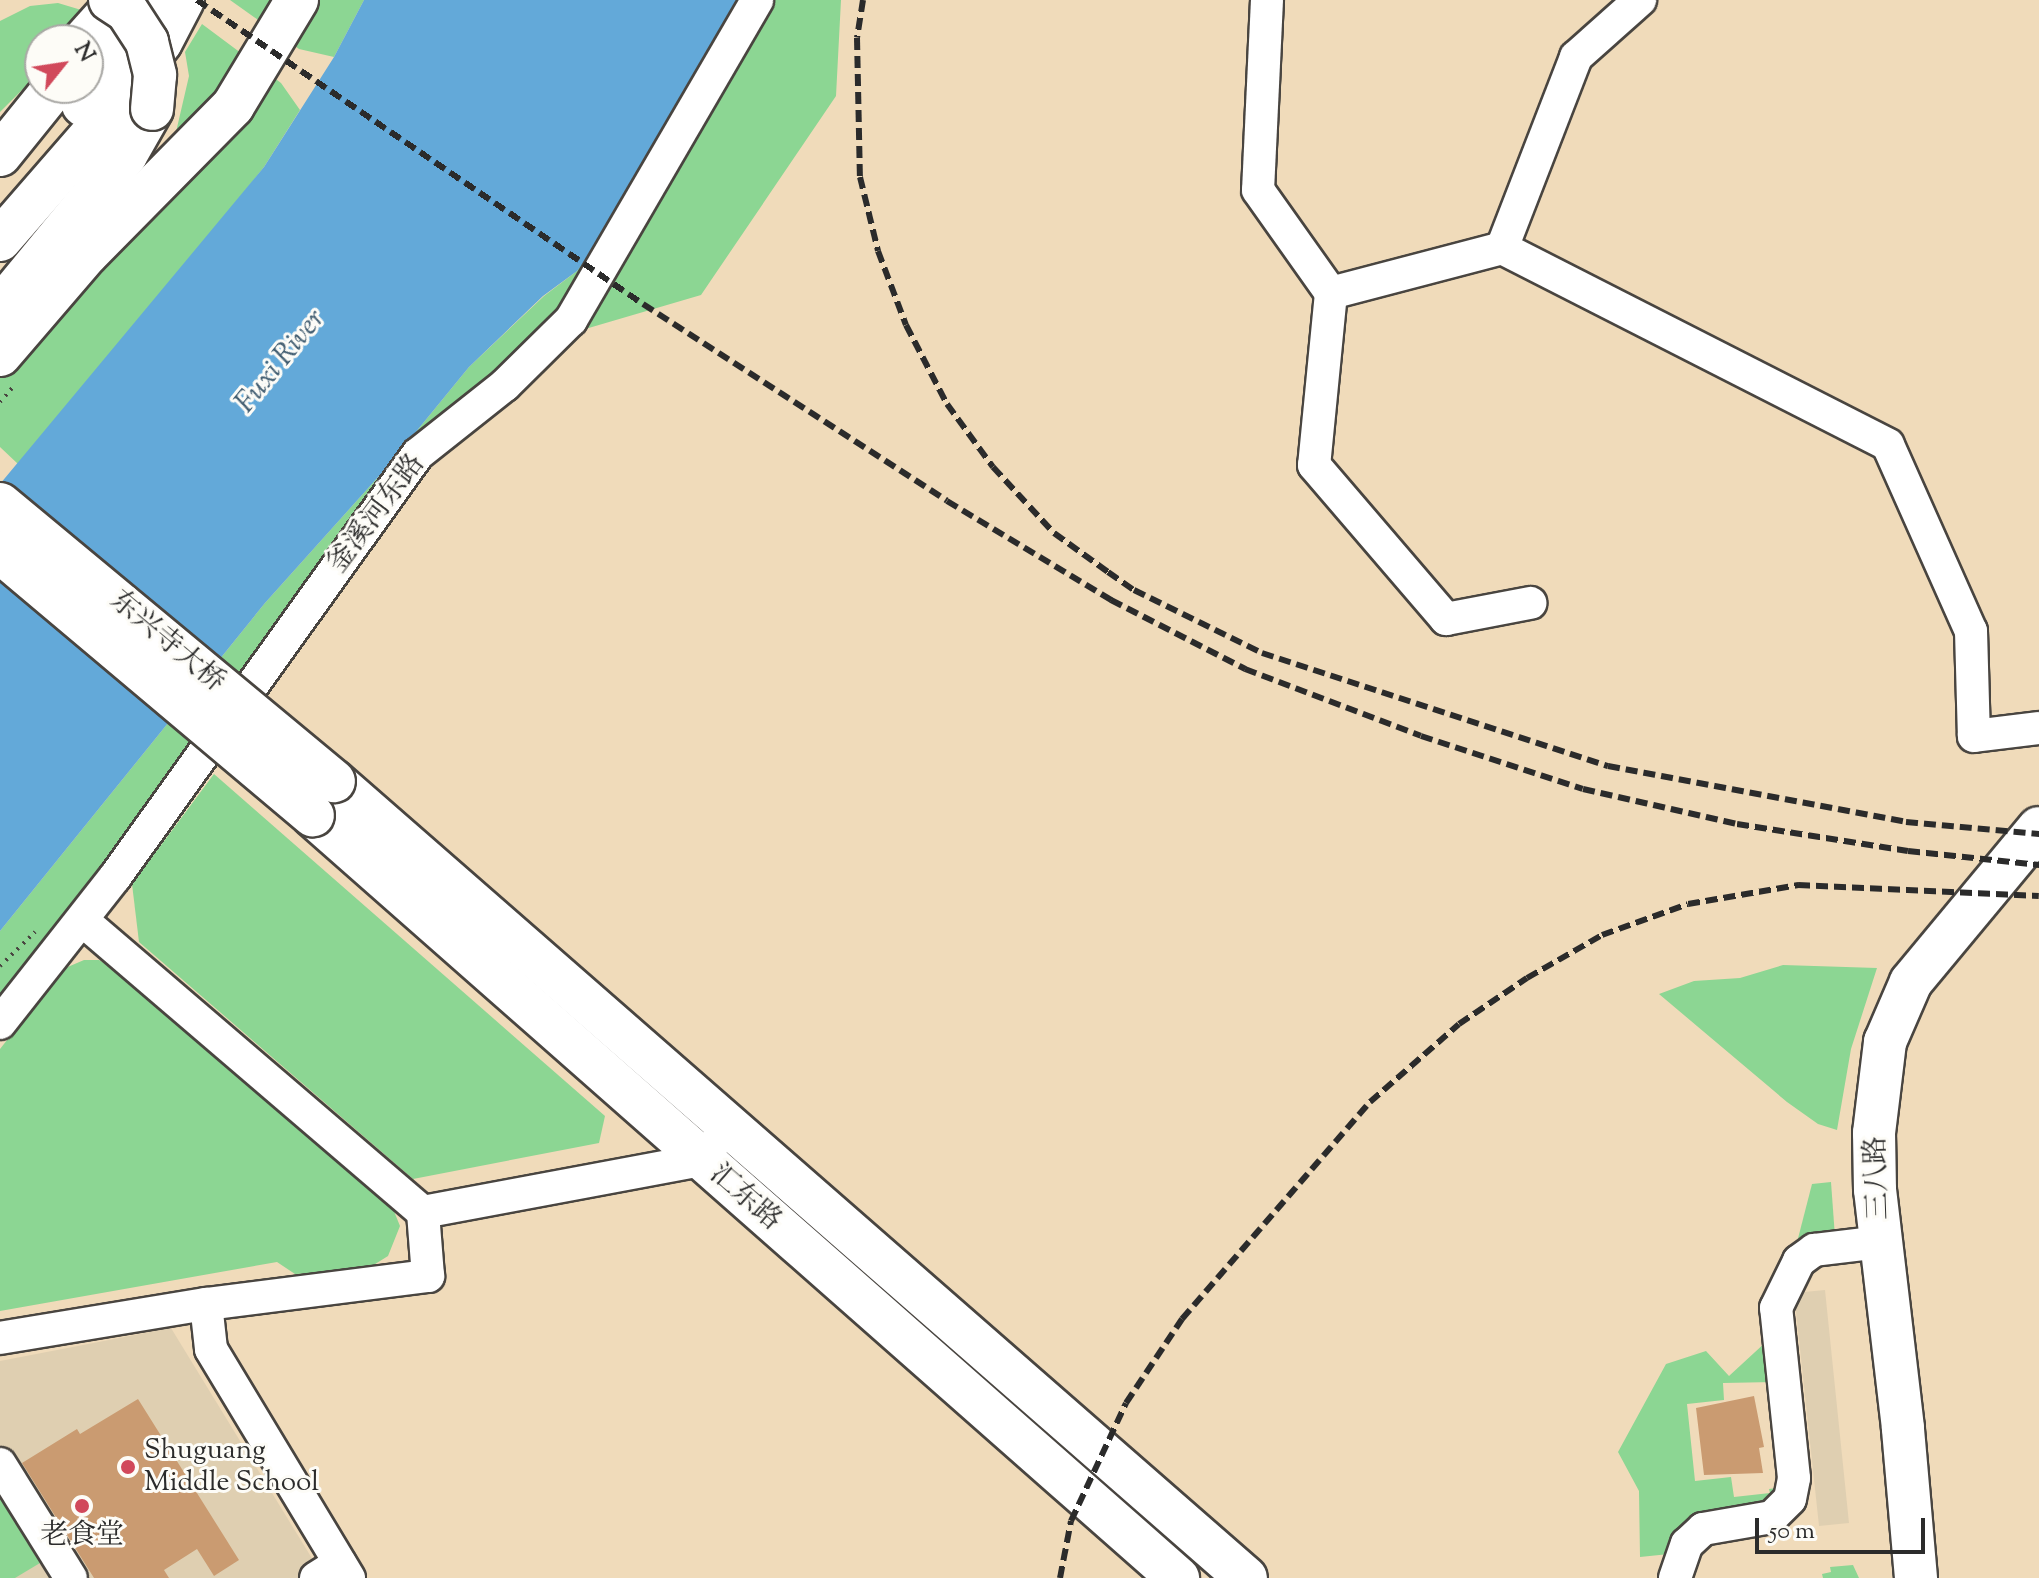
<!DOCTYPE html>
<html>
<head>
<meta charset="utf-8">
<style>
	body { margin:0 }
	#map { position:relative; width:2039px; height:1578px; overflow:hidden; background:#f0dbba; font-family:"Sorts Mill Goudy","Noto Serif SC",serif }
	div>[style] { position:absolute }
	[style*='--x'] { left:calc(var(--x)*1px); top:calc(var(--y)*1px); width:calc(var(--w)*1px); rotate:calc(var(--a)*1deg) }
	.built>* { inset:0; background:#dfcfb1 }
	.green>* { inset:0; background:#8cd693 }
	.water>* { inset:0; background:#63a9d9 }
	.building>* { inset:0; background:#ca9b71 }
	.path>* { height:4px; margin-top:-2px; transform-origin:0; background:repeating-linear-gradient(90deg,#494540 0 2px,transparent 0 8px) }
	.roads { filter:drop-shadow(2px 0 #494540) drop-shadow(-2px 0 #494540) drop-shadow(0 2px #494540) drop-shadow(0 -2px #494540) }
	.minor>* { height:32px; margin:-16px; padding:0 16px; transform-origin:16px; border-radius:16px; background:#fff }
	.major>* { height:42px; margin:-21px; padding:0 21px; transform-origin:21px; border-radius:21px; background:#fff }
	.rail>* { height:6px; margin-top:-3px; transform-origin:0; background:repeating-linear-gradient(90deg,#2b2b2b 0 12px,transparent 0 18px) }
	.bridges { filter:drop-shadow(2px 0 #494540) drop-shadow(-2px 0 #494540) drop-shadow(0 2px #494540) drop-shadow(0 -2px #494540) }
	.major-bridge>* { height:42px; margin:-21px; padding:0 21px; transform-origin:21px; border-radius:21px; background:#fff }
	.dots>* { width:22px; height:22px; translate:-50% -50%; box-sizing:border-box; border:4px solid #fdfcf7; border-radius:50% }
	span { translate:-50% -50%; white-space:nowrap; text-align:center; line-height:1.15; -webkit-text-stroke:6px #fdfcf7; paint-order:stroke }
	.street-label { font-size:28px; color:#2b2b2b }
	.poi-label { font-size:28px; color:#2b2b2b }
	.left { translate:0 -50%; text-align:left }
	.water-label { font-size:30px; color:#415d71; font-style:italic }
	.north { position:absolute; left:24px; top:24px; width:80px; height:80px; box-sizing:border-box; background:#fdfcf7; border:2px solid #a9a8a5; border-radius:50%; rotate:60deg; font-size:22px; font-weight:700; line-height:32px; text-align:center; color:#2b2b2b }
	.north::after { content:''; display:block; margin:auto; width:28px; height:36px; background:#d1495b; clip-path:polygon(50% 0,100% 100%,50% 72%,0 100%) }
	.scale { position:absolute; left:1755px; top:1518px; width:170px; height:36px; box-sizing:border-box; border:4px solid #2b2b2b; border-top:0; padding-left:10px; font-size:24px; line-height:28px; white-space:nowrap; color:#2b2b2b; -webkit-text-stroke:6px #fdfcf7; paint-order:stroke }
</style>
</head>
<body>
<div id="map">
	<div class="built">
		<div style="clip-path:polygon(1825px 1290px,1849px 1523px,1819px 1526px,1794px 1293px)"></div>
		<div style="clip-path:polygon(171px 1328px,324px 1578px,0 1578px,0 1361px)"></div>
	</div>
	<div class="green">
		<div style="clip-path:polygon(230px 0,364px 0,334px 57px,299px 49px)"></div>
		<div style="clip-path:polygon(738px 0,841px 0,836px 96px,701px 295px,541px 342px,503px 361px,251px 665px,0 1007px,0 931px,265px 603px,388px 466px,469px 367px,544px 296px,577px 271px)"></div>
		<div style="clip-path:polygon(58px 3px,88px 12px,66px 40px,40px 40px,40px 72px,0 112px,0 21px,30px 6px)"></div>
		<div style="clip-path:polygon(202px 24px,281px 83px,300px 110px,264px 167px,185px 265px,18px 464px,0 447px,0 367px,176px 132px,189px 76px,185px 52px)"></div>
		<div style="clip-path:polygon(214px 774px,605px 1116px,599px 1143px,413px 1179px,139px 942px,132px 884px)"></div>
		<div style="clip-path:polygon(84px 960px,99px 960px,116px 970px,389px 1199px,400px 1226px,388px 1256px,372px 1266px,325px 1273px,295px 1274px,277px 1262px,0 1311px,0 1049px,63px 969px)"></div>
		<div style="clip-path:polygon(1783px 965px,1877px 968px,1851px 1049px,1837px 1130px,1818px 1124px,1787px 1102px,1659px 994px,1694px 981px,1740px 978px)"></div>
		<div style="clip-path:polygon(1831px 1182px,1835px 1237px,1794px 1254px,1812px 1184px)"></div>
		<div style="clip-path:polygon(1767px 1341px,1774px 1382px,1723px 1383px,1724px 1400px,1687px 1404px,1695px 1481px,1731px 1477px,1734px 1497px,1770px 1493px,1769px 1489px,1784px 1487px,1782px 1493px,1669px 1554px,1640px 1557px,1639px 1491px,1618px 1452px,1666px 1364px,1706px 1351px,1729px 1376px)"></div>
		<div style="clip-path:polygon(0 1498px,40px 1563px,15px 1578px,0 1578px)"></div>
		<div style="clip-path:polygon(1853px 1565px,1859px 1578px,1823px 1578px,1822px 1574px,1831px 1572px,1830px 1567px)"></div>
	</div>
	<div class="water">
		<div style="clip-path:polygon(364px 0,738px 0,606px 234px,577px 271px,543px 296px,469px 367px,388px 466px,265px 603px,0 931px,0 484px,264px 167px,334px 57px)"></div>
	</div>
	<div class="building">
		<div style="clip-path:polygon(1754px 1396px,1764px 1447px,1759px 1448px,1763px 1473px,1704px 1475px,1696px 1408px)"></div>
		<div style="clip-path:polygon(138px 1399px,239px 1560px,214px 1576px,197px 1549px,164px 1570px,169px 1578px,94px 1578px,22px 1463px,77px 1429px,80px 1434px)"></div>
	</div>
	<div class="path">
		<div style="--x:0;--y:402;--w:23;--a:-49"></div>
		<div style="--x:0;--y:966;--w:49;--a:-44.2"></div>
	</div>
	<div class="roads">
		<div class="minor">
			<div style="--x:1267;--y:0;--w:190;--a:92.7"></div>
			<div style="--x:1258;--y:190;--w:126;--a:54.7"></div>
			<div style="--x:1331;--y:293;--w:173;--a:95.6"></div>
			<div style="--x:1314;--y:465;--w:203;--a:49.4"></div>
			<div style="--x:1446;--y:619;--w:86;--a:-10.8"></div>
			<div style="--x:1502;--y:248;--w:205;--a:-68.8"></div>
			<div style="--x:1576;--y:57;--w:86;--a:-41.7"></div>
			<div style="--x:1331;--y:293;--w:177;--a:-14.7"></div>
			<div style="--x:1502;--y:248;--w:433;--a:27"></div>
			<div style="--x:1888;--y:445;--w:204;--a:66"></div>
			<div style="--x:1971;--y:631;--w:105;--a:88.4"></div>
			<div style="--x:1974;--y:736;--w:65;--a:-7"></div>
			<div style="--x:82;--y:920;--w:449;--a:40.6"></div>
			<div style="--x:423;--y:1212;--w:283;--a:-10.6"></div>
			<div style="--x:701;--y:1160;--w:18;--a:-52"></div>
			<div style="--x:0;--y:1023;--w:186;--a:-51.8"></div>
			<div style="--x:115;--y:877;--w:520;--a:-54.39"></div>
			<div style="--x:418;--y:454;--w:111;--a:-38.4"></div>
			<div style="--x:505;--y:385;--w:93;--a:-44.6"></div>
			<div style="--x:571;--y:320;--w:370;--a:-59.8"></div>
			<div style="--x:0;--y:1338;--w:209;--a:-9.4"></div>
			<div style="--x:0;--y:1464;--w:134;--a:58.1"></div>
			<div style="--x:316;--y:1578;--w:28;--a:-32"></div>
			<div style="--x:349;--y:1578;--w:267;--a:-121.1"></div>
			<div style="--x:211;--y:1349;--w:45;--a:-96.3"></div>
			<div style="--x:206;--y:1304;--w:224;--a:-7.2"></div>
			<div style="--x:428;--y:1276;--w:64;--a:-94.5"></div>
			<div style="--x:1675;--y:1578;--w:36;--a:-71"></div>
			<div style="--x:1687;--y:1544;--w:22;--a:-43"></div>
			<div style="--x:1703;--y:1529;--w:70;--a:-9.9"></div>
			<div style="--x:1772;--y:1517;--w:25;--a:-45"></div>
			<div style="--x:1790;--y:1499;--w:21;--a:-79"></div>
			<div style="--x:1794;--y:1478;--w:171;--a:-96"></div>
			<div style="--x:1776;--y:1308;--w:52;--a:-63.9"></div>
			<div style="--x:1799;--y:1261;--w:19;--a:-36"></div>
			<div style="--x:1814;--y:1250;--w:67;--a:-6.8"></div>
		</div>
		<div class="major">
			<div style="--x:84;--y:40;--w:54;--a:-48"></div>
			<div style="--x:83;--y:105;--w:123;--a:-58.6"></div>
			<div style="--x:0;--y:155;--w:86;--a:-51.1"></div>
			<div style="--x:0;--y:240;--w:151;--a:-49"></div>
			<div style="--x:99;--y:126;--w:104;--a:-53.6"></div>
			<div style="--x:161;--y:42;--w:47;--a:-62.4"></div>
			<div style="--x:0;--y:308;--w:198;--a:-50.5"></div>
			<div style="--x:126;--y:155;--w:53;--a:-60.5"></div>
			<div style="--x:0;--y:355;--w:133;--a:-49.3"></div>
			<div style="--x:87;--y:254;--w:208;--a:-45.4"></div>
			<div style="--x:233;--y:106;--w:124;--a:-58.9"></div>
			<div style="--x:334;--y:781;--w:1211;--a:41.15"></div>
			<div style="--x:313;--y:816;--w:1153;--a:41.38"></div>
			<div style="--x:1916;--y:1578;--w:151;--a:-95"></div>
			<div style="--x:1903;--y:1428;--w:240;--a:-96.7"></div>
			<div style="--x:1875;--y:1190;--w:57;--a:-91"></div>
			<div style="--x:1874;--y:1133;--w:92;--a:-83.1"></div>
			<div style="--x:1885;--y:1042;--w:65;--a:-66.6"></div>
			<div style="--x:1911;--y:982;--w:200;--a:-50.3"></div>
		</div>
	</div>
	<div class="rail">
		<div style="--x:197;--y:0;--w:540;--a:34.28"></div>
		<div style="--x:643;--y:304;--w:362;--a:32.9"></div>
		<div style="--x:947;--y:501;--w:192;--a:31.1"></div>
		<div style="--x:1111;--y:600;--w:151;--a:27.2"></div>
		<div style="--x:1245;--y:669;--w:188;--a:20.8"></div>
		<div style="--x:1421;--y:736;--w:170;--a:18.1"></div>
		<div style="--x:1583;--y:789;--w:158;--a:12.8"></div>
		<div style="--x:1737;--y:824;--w:173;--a:9"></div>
		<div style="--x:1908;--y:851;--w:132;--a:6.1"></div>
		<div style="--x:863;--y:0;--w:38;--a:99"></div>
		<div style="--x:857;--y:38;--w:139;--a:88.8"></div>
		<div style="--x:860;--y:177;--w:76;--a:76.3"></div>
		<div style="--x:878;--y:251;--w:79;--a:69.3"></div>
		<div style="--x:906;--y:325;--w:89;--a:62.6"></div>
		<div style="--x:947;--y:404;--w:78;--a:53.9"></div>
		<div style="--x:993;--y:467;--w:90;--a:47.3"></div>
		<div style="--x:1054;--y:533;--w:67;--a:35.8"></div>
		<div style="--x:1108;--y:572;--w:32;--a:35"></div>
		<div style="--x:1134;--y:590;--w:143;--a:26.2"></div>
		<div style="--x:1262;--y:653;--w:364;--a:18.1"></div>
		<div style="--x:1608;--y:766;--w:303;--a:10.6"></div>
		<div style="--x:1906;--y:822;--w:134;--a:5.2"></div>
		<div style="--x:1060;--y:1578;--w:58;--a:-79.1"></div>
		<div style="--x:1071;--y:1521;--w:130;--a:-65"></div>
		<div style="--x:1126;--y:1403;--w:101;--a:-56.3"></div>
		<div style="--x:1182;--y:1319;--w:287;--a:-49.1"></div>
		<div style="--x:1370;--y:1102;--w:118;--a:-41.2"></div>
		<div style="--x:1459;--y:1024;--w:82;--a:-34.1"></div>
		<div style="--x:1527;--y:978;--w:86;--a:-29.8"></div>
		<div style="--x:1602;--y:935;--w:91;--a:-19.8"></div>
		<div style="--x:1688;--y:904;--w:112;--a:-9.8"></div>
		<div style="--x:1798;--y:885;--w:241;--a:2.6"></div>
	</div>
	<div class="bridges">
		<div class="major-bridge">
			<div style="--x:110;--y:0;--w:20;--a:33"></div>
			<div style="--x:127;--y:11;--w:37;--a:57"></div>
			<div style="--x:147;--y:42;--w:34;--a:76"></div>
			<div style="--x:155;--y:75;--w:34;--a:95"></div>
			<div style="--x:0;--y:504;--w:434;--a:39.7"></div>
			<div style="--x:0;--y:552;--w:409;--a:40.1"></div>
		</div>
	</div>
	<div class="dots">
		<div style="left:128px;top:1467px;background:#d1495b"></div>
		<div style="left:82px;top:1506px;background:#d1495b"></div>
	</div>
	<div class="street-label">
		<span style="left:377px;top:514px;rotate:-53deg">釜溪河东路</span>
		<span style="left:167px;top:642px;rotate:40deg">东兴寺大桥</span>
		<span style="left:1878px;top:1178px;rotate:-92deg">三八路</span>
		<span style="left:745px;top:1198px;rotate:41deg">汇东路</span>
	</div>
	<div class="poi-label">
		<span class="left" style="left:144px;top:1467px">Shuguang<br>Middle School</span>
		<span style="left:82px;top:1536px">老食堂</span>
	</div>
	<div class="water-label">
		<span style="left:281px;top:362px;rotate:-51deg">Fuxi River</span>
	</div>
	<div class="north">N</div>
	<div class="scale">50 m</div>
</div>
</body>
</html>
